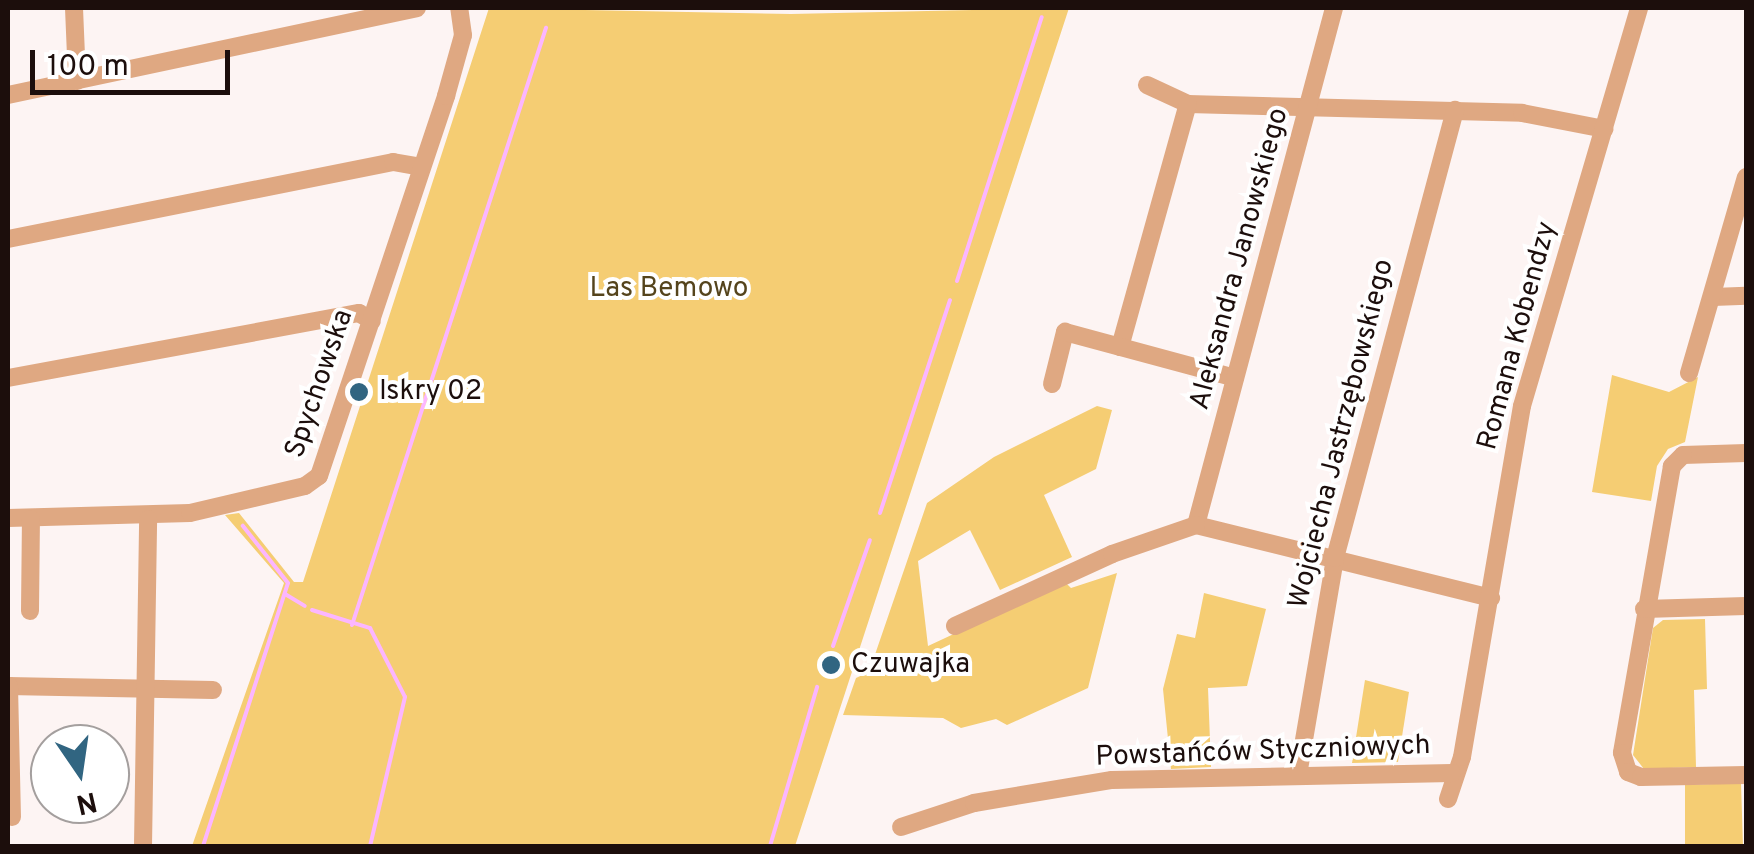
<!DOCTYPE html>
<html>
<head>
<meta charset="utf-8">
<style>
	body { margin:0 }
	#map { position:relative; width:1754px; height:854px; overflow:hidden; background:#fdf4f3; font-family:Overpass,sans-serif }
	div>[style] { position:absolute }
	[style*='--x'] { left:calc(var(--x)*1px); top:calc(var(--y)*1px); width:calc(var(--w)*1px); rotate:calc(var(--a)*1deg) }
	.green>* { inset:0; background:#f5cd73 }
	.stream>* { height:4px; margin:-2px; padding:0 2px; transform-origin:2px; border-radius:2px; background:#fcb6ff }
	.minor>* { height:18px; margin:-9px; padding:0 9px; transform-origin:9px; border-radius:9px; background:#dfa882 }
	.dots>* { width:28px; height:28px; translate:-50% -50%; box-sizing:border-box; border:5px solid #fff; border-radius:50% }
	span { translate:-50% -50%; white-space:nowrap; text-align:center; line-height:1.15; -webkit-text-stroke:8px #fff; paint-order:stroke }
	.street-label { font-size:28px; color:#1c0e0c }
	.park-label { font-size:28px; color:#55441c }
	.poi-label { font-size:28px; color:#1c0e0c }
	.left { translate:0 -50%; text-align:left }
	.frame { position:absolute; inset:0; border:10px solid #1c0e0c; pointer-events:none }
	.north { position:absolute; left:30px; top:724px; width:100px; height:100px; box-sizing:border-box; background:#fff; border:2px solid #a49f9e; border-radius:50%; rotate:167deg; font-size:28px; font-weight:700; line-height:40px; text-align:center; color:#1c0e0c }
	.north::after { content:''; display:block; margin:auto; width:35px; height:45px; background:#316581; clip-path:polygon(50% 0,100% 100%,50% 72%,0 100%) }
	.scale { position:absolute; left:30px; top:50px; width:200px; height:45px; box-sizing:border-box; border:5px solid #1c0e0c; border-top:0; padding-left:12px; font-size:30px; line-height:35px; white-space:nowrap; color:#1c0e0c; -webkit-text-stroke:8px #fff; paint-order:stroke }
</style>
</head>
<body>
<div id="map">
	<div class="green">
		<div style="clip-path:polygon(489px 8px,791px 14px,1069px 8px,795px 846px,192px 846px,284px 583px,225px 515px,239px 513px,294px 582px,303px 582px)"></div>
		<div style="clip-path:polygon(1612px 375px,1669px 392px,1698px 377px,1685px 442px,1668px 449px,1657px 466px,1651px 501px,1592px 492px)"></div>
		<div style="clip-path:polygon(1097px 406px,1112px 410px,1096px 469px,1044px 495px,1072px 557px,1000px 590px,970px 530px,918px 561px,928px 646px,1065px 582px,1071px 588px,1117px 573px,1088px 688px,1007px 725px,996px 719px,961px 728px,943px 718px,843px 715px,856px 678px,869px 672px,927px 503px,994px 457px)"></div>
		<div style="clip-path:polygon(1204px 593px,1266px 609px,1247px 686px,1208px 688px,1211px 767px,1171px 769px,1163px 689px,1177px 634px,1195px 638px)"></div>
		<div style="clip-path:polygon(1705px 619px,1707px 689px,1694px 690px,1696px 767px,1644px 769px,1633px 755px,1653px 628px,1663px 620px)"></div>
		<div style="clip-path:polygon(1365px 680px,1409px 692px,1398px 762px,1352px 763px)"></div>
		<div style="clip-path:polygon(1741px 783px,1743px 846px,1685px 846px,1685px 785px)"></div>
	</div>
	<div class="stream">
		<div style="--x:957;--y:281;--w:277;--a:-72.2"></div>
		<div style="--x:880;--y:513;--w:224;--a:-71.8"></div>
		<div style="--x:285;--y:594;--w:23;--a:31"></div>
		<div style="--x:312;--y:610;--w:61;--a:17.2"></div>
		<div style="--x:370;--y:628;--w:77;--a:63.1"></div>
		<div style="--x:405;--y:697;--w:153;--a:103.2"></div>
		<div style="--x:352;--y:625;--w:628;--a:-72"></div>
		<div style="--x:833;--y:646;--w:112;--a:-70.8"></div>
		<div style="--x:203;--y:846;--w:276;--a:-72.1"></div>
		<div style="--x:288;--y:583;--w:73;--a:-128.3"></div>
		<div style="--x:770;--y:846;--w:166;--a:-73.5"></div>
	</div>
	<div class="minor">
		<div style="--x:74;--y:8;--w:73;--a:87.6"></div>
		<div style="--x:1147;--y:85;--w:45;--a:24.9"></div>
		<div style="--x:1188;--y:104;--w:334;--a:1.5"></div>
		<div style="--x:1522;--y:113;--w:84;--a:11"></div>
		<div style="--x:8;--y:95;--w:418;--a:-12"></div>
		<div style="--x:8;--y:239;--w:393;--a:-11.3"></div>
		<div style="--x:393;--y:162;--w:27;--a:10"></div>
		<div style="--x:1713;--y:297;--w:33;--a:-2"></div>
		<div style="--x:1120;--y:347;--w:252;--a:-74.4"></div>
		<div style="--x:1689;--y:373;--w:204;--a:-73.8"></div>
		<div style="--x:8;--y:378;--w:357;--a:-10.5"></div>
		<div style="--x:359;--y:313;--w:15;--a:32"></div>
		<div style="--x:1052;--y:384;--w:54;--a:-76"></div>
		<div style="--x:1065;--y:332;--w:176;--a:15.1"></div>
		<div style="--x:1746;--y:453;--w:63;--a:178.2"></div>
		<div style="--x:1683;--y:455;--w:16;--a:135"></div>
		<div style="--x:1672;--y:466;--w:291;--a:99.9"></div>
		<div style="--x:1622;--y:753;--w:20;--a:72"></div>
		<div style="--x:1628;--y:772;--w:14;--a:21"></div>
		<div style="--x:1641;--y:777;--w:105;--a:-1.1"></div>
		<div style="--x:8;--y:518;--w:182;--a:-1.6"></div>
		<div style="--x:190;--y:513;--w:118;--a:-13.2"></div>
		<div style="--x:305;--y:486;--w:17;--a:-36"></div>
		<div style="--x:319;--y:476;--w:401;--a:-71.5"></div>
		<div style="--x:446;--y:96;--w:63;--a:-74.4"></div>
		<div style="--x:463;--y:35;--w:27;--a:-98"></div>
		<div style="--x:1196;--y:525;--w:535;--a:-75.05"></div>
		<div style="--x:1196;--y:525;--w:304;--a:13.9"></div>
		<div style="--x:1644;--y:609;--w:102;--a:-1.7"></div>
		<div style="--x:30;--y:611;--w:92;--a:-89.4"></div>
		<div style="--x:955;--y:626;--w:173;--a:-24.6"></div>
		<div style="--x:1112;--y:554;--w:89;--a:-19"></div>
		<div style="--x:8;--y:686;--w:205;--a:1.1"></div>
		<div style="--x:9;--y:686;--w:131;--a:88.7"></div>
		<div style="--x:1298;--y:775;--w:220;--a:-80.3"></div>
		<div style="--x:1335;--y:558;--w:464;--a:-75"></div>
		<div style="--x:1448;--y:799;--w:44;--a:-71.6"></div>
		<div style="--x:1462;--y:757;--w:356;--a:-80.3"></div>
		<div style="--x:1522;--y:406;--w:415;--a:-73.6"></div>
		<div style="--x:901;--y:827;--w:77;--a:-18.2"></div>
		<div style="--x:974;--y:803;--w:140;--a:-9.5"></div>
		<div style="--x:1112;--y:780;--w:340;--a:-1.2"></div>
		<div style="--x:143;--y:846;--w:327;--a:-89.1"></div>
	</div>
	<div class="dots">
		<div style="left:359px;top:392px;background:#316581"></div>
		<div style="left:831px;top:665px;background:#316581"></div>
	</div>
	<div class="street-label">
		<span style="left:1240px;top:259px;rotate:-75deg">Aleksandra Janowskiego</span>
		<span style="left:1518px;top:336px;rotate:-75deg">Romana Kobendzy</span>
		<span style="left:320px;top:384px;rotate:-71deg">Spychowska</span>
		<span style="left:1342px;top:434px;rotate:-76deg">Wojciecha Jastrzębowskiego</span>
		<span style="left:1263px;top:752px;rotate:-2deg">Powstańców Styczniowych</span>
	</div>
	<div class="park-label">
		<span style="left:669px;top:289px">Las Bemowo</span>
	</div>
	<div class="poi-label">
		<span class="left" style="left:379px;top:392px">Iskry 02</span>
		<span class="left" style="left:851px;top:665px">Czuwajka</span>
	</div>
	<div class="frame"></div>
	<div class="north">N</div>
	<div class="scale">100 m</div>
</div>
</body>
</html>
